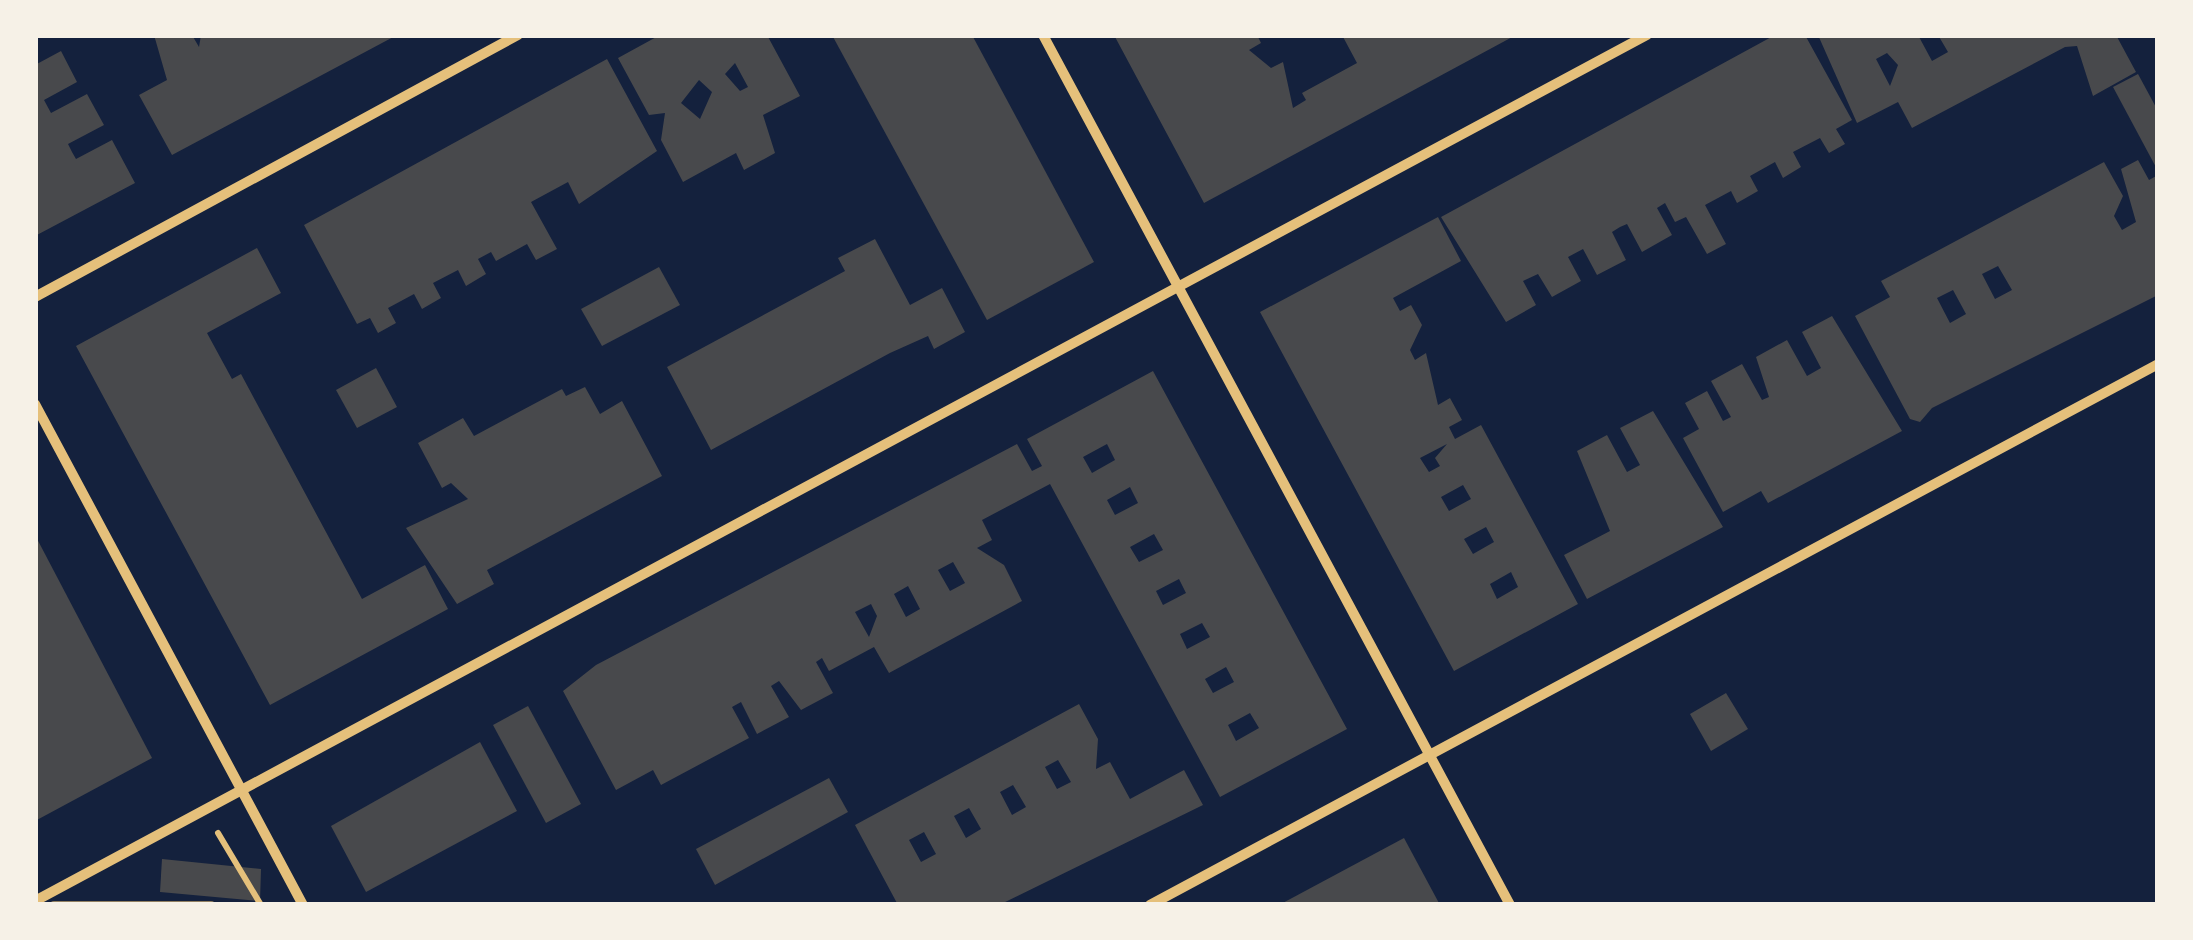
<!DOCTYPE html>
<html>
<head>
<meta charset="utf-8">
<style>
	body { margin:0 }
	#map { position:relative; width:2193px; height:940px; overflow:hidden; background:#14213d; font-family:"Source Sans 3",sans-serif }
	div>[style] { position:absolute }
	[style*='--x'] { left:calc(var(--x)*1px); top:calc(var(--y)*1px); width:calc(var(--w)*1px); rotate:calc(var(--a)*1deg) }
	.building>* { inset:0; background:#48494c }
	.path>* { height:6px; margin:-3px; padding:0 3px; transform-origin:3px; border-radius:3px; background:#e5c07b }
	.minor>* { height:10px; margin:-5px; padding:0 5px; transform-origin:5px; border-radius:5px; background:#e5c07b }
	.rail>* { height:8px; margin:-4px; padding:0 4px; transform-origin:4px; border-radius:4px; background:#918062 }
	span { translate:-50% -50%; white-space:nowrap; text-align:center; line-height:1.15; -webkit-text-stroke:8px #f6f1e7; paint-order:stroke }
	.frame { position:absolute; inset:0; border:38px solid #f6f1e7; pointer-events:none }
</style>
</head>
<body>
<div id="map">
	<div class="building">
		<div style="clip-path:polygon(154px 35px,192px 35px,199px 47px,201px 35px,397px 35px,172px 155px,139px 95px,167px 80px)"></div>
		<div style="clip-path:polygon(evenodd,660px 35px,767px 35px,800px 96px,763px 115px,775px 153px,744px 170px,736px 153px,683px 182px,661px 140px,665px 113px,649px 115px,618px 58px,660px 35px,735px 63px,748px 87px,740px 91px,725px 74px,735px 63px,660px 35px,699px 80px,712px 92px,700px 119px,681px 103px,699px 80px)"></div>
		<div style="clip-path:polygon(832px 35px,972px 35px,1094px 262px,987px 320px)"></div>
		<div style="clip-path:polygon(1114px 35px,1257px 35px,1261px 43px,1249px 50px,1271px 68px,1283px 62px,1293px 108px,1306px 100px,1302px 93px,1357px 63px,1342px 35px,1516px 35px,1204px 203px)"></div>
		<div style="clip-path:polygon(1775px 35px,1805px 35px,1852px 120px,1836px 129px,1845px 144px,1829px 153px,1820px 138px,1793px 152px,1801px 167px,1783px 178px,1775px 162px,1750px 176px,1758px 191px,1737px 203px,1731px 191px,1705px 205px,1726px 244px,1707px 254px,1686px 217px,1675px 222px,1665px 203px,1657px 208px,1672px 235px,1642px 252px,1627px 224px,1620px 227px,1612px 232px,1626px 260px,1597px 275px,1583px 249px,1568px 257px,1581px 281px,1552px 297px,1538px 274px,1523px 281px,1536px 305px,1506px 322px,1441px 217px)"></div>
		<div style="clip-path:polygon(evenodd,1818px 35px,1918px 35px,1932px 61px,1948px 52px,1938px 35px,2116px 35px,2136px 72px,2093px 96px,2077px 46px,2065px 47px,1912px 128px,1898px 102px,1857px 123px,1818px 35px,1887px 53px,1898px 65px,1890px 86px,1876px 59px,1887px 53px)"></div>
		<div style="clip-path:polygon(61px 51px,77px 82px,44px 100px,51px 113px,87px 94px,104px 125px,68px 144px,72px 152px,76px 159px,112px 140px,135px 183px,35px 236px,35px 65px)"></div>
		<div style="clip-path:polygon(607px 59px,657px 151px,579px 204px,568px 182px,531px 202px,557px 249px,536px 260px,527px 244px,496px 261px,491px 252px,478px 259px,486px 274px,466px 286px,458px 270px,433px 283px,441px 298px,422px 309px,414px 294px,388px 308px,396px 323px,378px 333px,370px 318px,357px 324px,304px 225px)"></div>
		<div style="clip-path:polygon(2138px 74px,2158px 111px,2158px 171px,2113px 87px)"></div>
		<div style="clip-path:polygon(evenodd,2138px 160px,2149px 180px,2158px 175px,2158px 295px,1932px 408px,1920px 422px,1910px 419px,1855px 316px,1890px 297px,1881px 281px,2104px 162px,2123px 196px,2114px 216px,2122px 230px,2136px 222px,2121px 169px,2138px 160px,1998px 266px,2012px 290px,1995px 299px,1982px 274px,1998px 266px,2138px 160px,1953px 290px,1966px 314px,1950px 323px,1937px 298px,1953px 290px)"></div>
		<div style="clip-path:polygon(evenodd,1438px 217px,1461px 261px,1393px 298px,1400px 311px,1411px 305px,1422px 325px,1410px 350px,1415px 360px,1426px 353px,1438px 405px,1450px 398px,1462px 420px,1449px 427px,1455px 439px,1481px 425px,1578px 604px,1454px 671px,1260px 312px,1438px 217px,1447px 444px,1435px 458px,1440px 466px,1429px 472px,1420px 458px,1447px 444px,1438px 217px,1463px 485px,1471px 499px,1449px 511px,1441px 497px,1463px 485px,1438px 217px,1486px 527px,1494px 542px,1473px 554px,1464px 539px,1486px 527px,1438px 217px,1511px 572px,1518px 587px,1497px 599px,1490px 584px,1511px 572px)"></div>
		<div style="clip-path:polygon(875px 239px,910px 305px,942px 288px,965px 332px,934px 349px,928px 336px,890px 353px,711px 450px,667px 367px,845px 271px,838px 258px)"></div>
		<div style="clip-path:polygon(257px 248px,281px 293px,207px 333px,232px 379px,241px 374px,362px 599px,425px 565px,448px 609px,270px 705px,76px 346px)"></div>
		<div style="clip-path:polygon(659px 267px,680px 305px,602px 346px,581px 309px)"></div>
		<div style="clip-path:polygon(1832px 316px,1902px 431px,1768px 503px,1761px 491px,1723px 512px,1683px 438px,1699px 429px,1685px 403px,1707px 391px,1723px 421px,1731px 417px,1711px 381px,1742px 364px,1762px 400px,1769px 397px,1756px 357px,1787px 340px,1807px 376px,1821px 368px,1802px 332px)"></div>
		<div style="clip-path:polygon(376px 368px,397px 407px,357px 428px,336px 390px)"></div>
		<div style="clip-path:polygon(evenodd,1153px 371px,1347px 729px,1220px 797px,1050px 484px,982px 520px,992px 540px,977px 548px,1004px 565px,1022px 601px,889px 673px,874px 647px,829px 671px,822px 658px,816px 662px,833px 693px,801px 710px,779px 681px,771px 686px,789px 717px,757px 734px,741px 702px,732px 707px,749px 738px,661px 785px,653px 770px,616px 790px,563px 691px,596px 665px,1017px 444px,1032px 471px,1042px 466px,1027px 439px,1153px 371px,1107px 444px,1115px 460px,1092px 473px,1083px 457px,1107px 444px,1153px 371px,1130px 487px,1138px 503px,1115px 515px,1107px 500px,1130px 487px,1153px 371px,1154px 534px,1163px 550px,1139px 562px,1130px 547px,1154px 534px,1153px 371px,953px 562px,965px 583px,950px 591px,938px 570px,953px 562px,1153px 371px,1179px 579px,1186px 593px,1163px 605px,1156px 591px,1179px 579px,1153px 371px,908px 586px,920px 609px,906px 617px,894px 594px,908px 586px,1153px 371px,871px 604px,877px 616px,869px 637px,855px 612px,871px 604px,1153px 371px,1202px 623px,1210px 637px,1187px 649px,1180px 634px,1202px 623px,1153px 371px,1226px 667px,1234px 682px,1213px 693px,1205px 679px,1226px 667px,1153px 371px,1250px 713px,1259px 728px,1236px 741px,1228px 725px,1250px 713px)"></div>
		<div style="clip-path:polygon(585px 387px,600px 414px,622px 401px,662px 476px,487px 570px,494px 584px,457px 604px,406px 528px,468px 499px,451px 483px,442px 488px,418px 443px,463px 418px,474px 436px,562px 389px,566px 396px)"></div>
		<div style="clip-path:polygon(1653px 411px,1723px 527px,1587px 599px,1564px 555px,1610px 531px,1577px 451px,1607px 435px,1627px 472px,1640px 465px,1620px 428px)"></div>
		<div style="clip-path:polygon(35px 535px,152px 758px,35px 821px)"></div>
		<div style="clip-path:polygon(1726px 693px,1748px 729px,1711px 751px,1690px 714px)"></div>
		<div style="clip-path:polygon(evenodd,1079px 704px,1098px 739px,1096px 769px,1110px 762px,1130px 799px,1184px 770px,1203px 805px,999px 905px,898px 905px,855px 825px,1079px 704px,1058px 760px,1071px 782px,1057px 789px,1045px 767px,1058px 760px,1079px 704px,1013px 785px,1026px 807px,1012px 815px,1000px 792px,1013px 785px,1079px 704px,969px 808px,981px 829px,966px 838px,954px 816px,969px 808px,1079px 704px,924px 832px,936px 854px,921px 862px,909px 840px,924px 832px)"></div>
		<div style="clip-path:polygon(528px 706px,581px 804px,546px 823px,493px 725px)"></div>
		<div style="clip-path:polygon(480px 742px,517px 811px,366px 892px,331px 826px)"></div>
		<div style="clip-path:polygon(829px 778px,848px 812px,715px 885px,696px 849px)"></div>
		<div style="clip-path:polygon(1404px 838px,1440px 905px,1279px 905px)"></div>
		<div style="clip-path:polygon(162px 859px,261px 869px,260px 901px,160px 892px)"></div>
	</div>
	<div class="path">
		<div style="--x:218;--y:833;--w:84;--a:59.2"></div>
	</div>
	<div class="minor">
		<div style="--x:1043;--y:35;--w:987;--a:61.77"></div>
		<div style="--x:35;--y:297;--w:549;--a:-28.48"></div>
		<div style="--x:35;--y:404;--w:568;--a:61.86"></div>
		<div style="--x:35;--y:901;--w:1830;--a:-28.25"></div>
		<div style="--x:1150;--y:905;--w:1144;--a:-28.22"></div>
	</div>
	<div class="rail">
		<div style="--x:54;--y:905;--w:157;--a:0"></div>
	</div>
	<div class="frame"></div>
</div>
</body>
</html>
